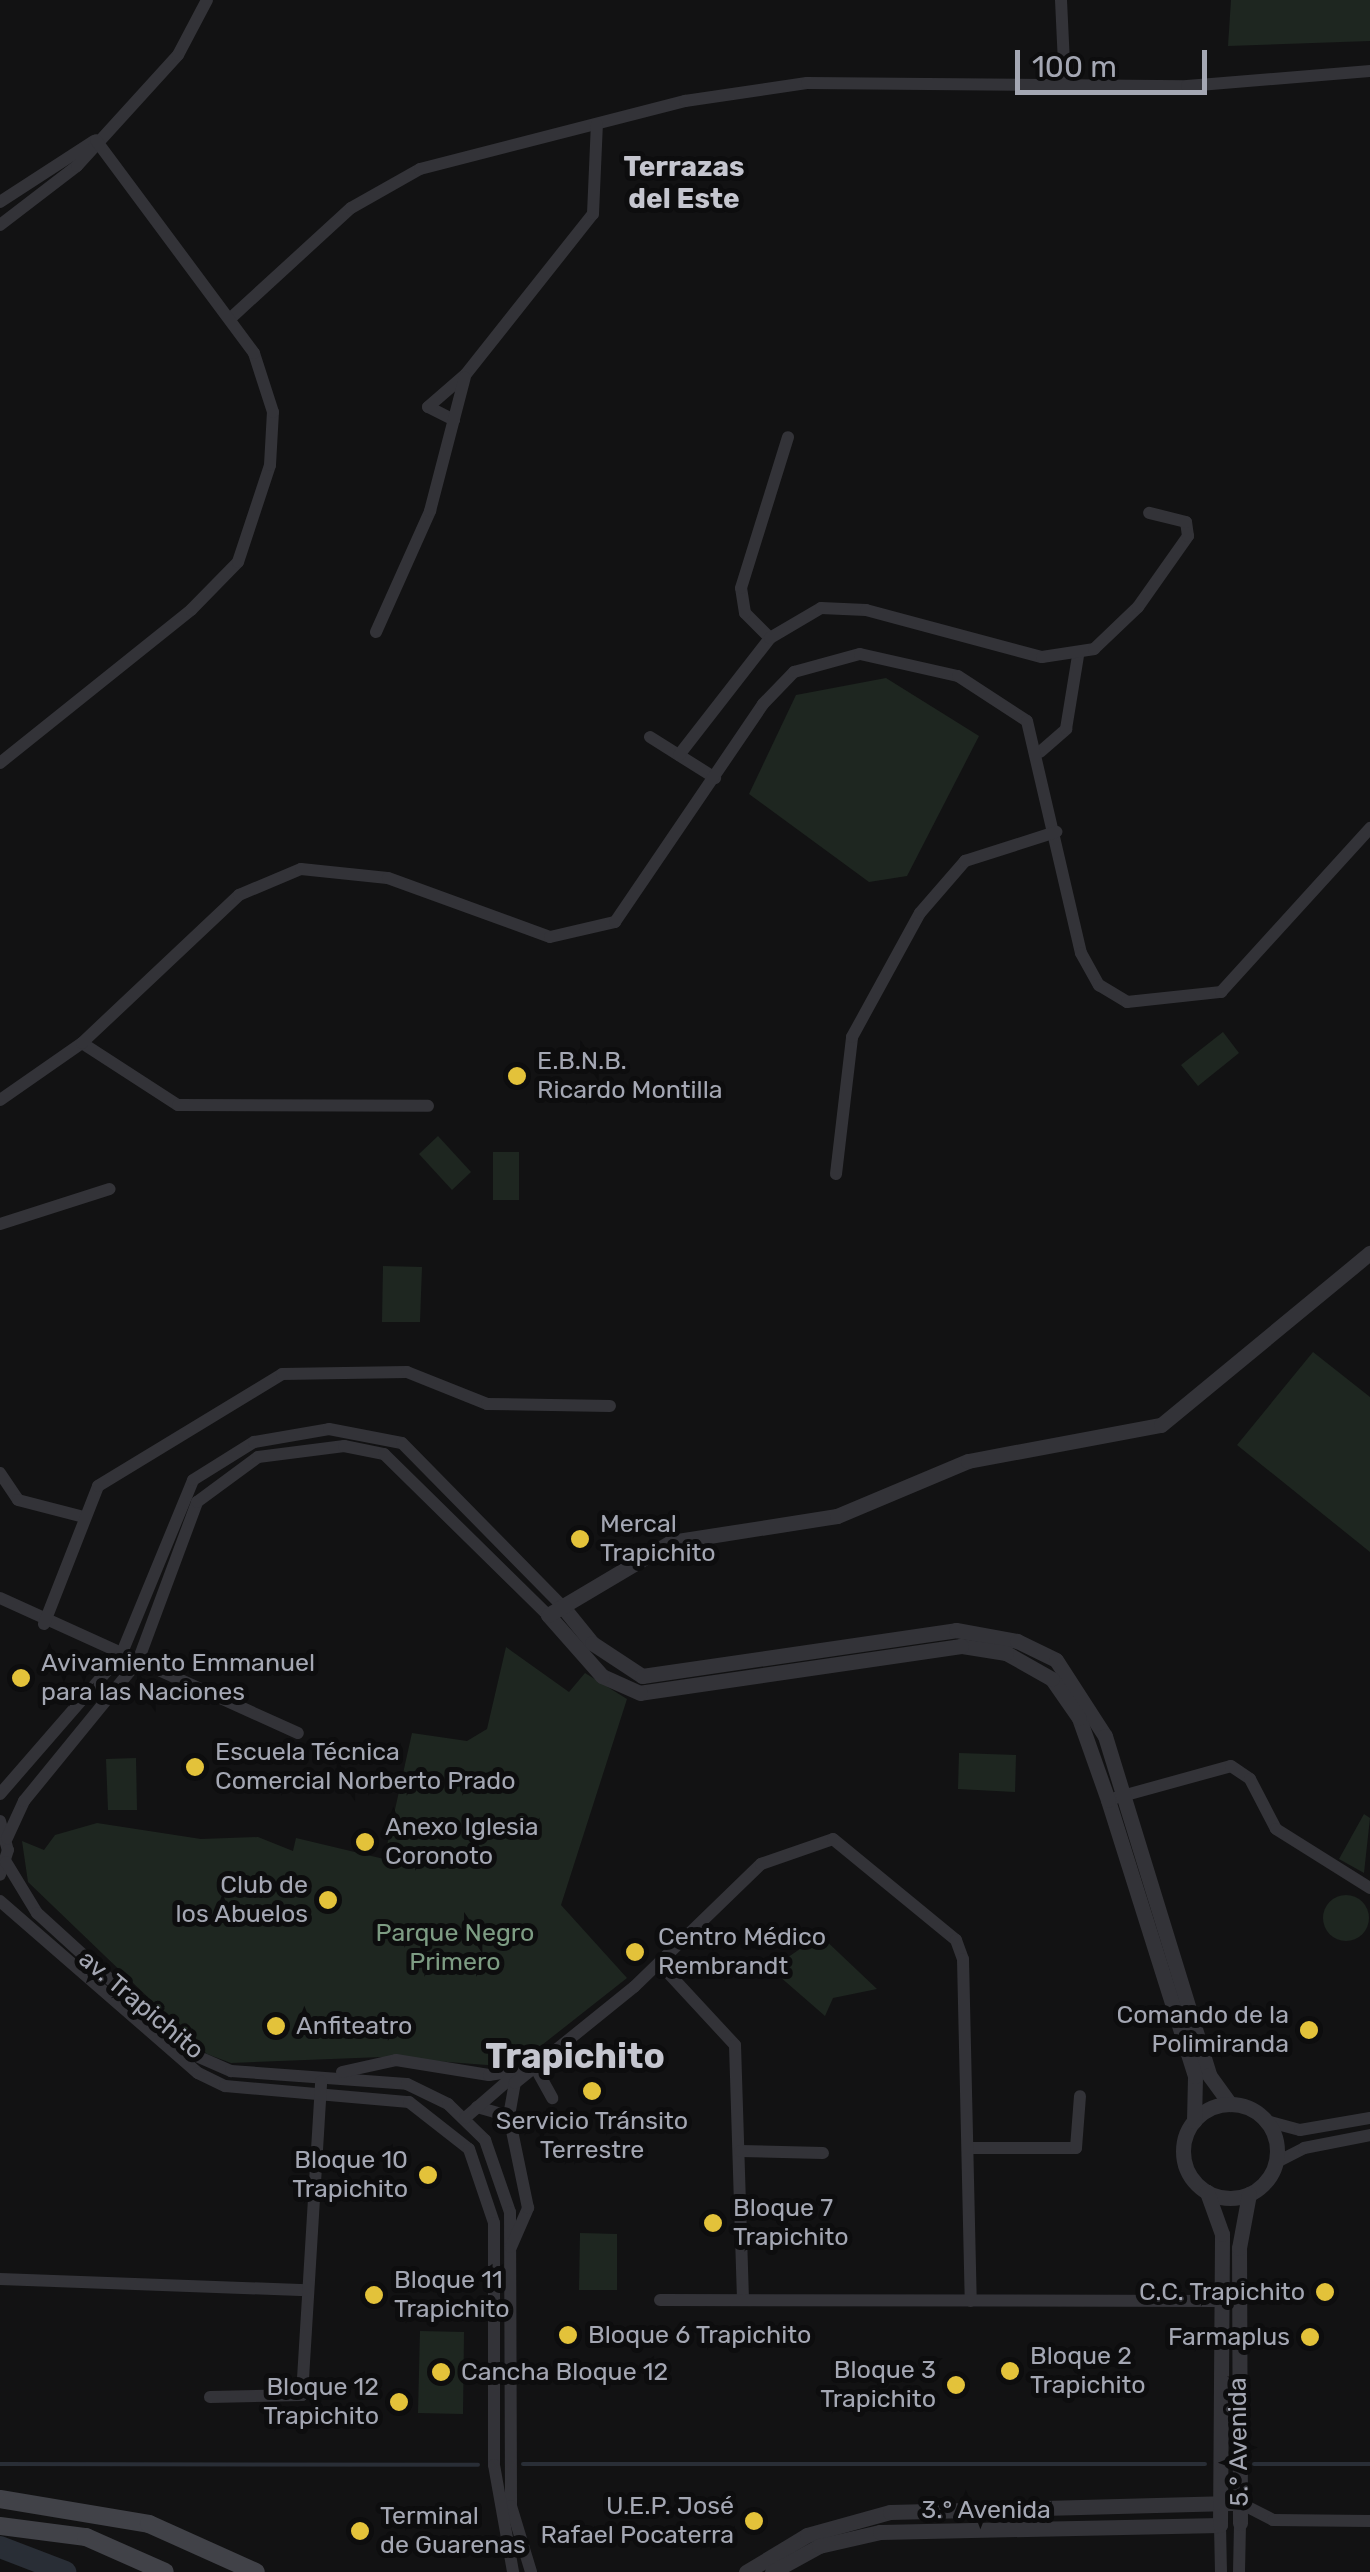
<!DOCTYPE html>
<html>
<head>
<meta charset="utf-8">
<style>
	body { margin:0 }
	#map { position:relative; width:1370px; height:2572px; overflow:hidden; background:#121213; font-family:Rubik,sans-serif }
	div>[style] { position:absolute }
	[style*='--x'] { left:calc(var(--x)*1px); top:calc(var(--y)*1px); width:calc(var(--w)*1px); rotate:calc(var(--a)*1deg) }
	.green>* { inset:0; background:#1e2620 }
	.round { border-radius:50% }
	.stream>* { height:4px; margin:-2px; padding:0 2px; transform-origin:2px; border-radius:2px; background:#292e36 }
	.river>* { height:22px; margin:-11px; padding:0 11px; transform-origin:11px; border-radius:11px; background:#292e36 }
	.minor>* { height:12px; margin:-6px; padding:0 6px; transform-origin:6px; border-radius:6px; background:#333338 }
	.tertiary>* { height:15px; margin:-7.5px; padding:0 7.5px; transform-origin:7.5px; border-radius:7.5px; background:#333338 }
	.tertiary>.ring { margin:-7.5px; padding:0; box-sizing:content-box; background:none; border:15px solid #333338; border-radius:50% }
	.secondary>* { height:18px; margin:-9px; padding:0 9px; transform-origin:9px; border-radius:9px; background:#414248 }
	.dots>* { width:28px; height:28px; translate:-50% -50%; box-sizing:border-box; border:5px solid #0d0d0e; border-radius:50% }
	span { translate:-50% -50%; white-space:nowrap; text-align:center; line-height:1.15; -webkit-text-stroke:10px #0d0d0e; paint-order:stroke }
	.poi-label { font-size:25px; color:#a4a7b3 }
	.left { translate:0 -50%; text-align:left }
	.right { translate:-100% -50%; text-align:right }
	.park-label { font-size:25px; color:#7d9c83 }
	.street-label { font-size:25px; color:#a4a7b3 }
	.neighbourhood-label { font-size:28px; color:#c5c6cf; font-weight:700 }
	.district-label { font-size:35px; color:#c5c6cf; font-weight:700 }
	.scale { position:absolute; left:1015px; top:50px; width:192px; height:45px; box-sizing:border-box; border:5px solid #a4a7b3; border-top:0; padding-left:12px; font-size:30px; line-height:35px; white-space:nowrap; color:#a4a7b3; -webkit-text-stroke:8px #0d0d0e; paint-order:stroke }
</style>
</head>
<body>
<div id="map">
	<div class="green">
		<div style="clip-path:polygon(1231px 0,1370px 0,1370px 41px,1228px 46px)"></div>
		<div style="clip-path:polygon(886px 678px,979px 736px,907px 876px,869px 882px,749px 794px,796px 695px)"></div>
		<div style="clip-path:polygon(1223px 1032px,1239px 1053px,1198px 1086px,1181px 1065px)"></div>
		<div style="clip-path:polygon(438px 1136px,471px 1172px,452px 1190px,419px 1154px)"></div>
		<div style="clip-path:polygon(493px 1152px,519px 1152px,519px 1200px,493px 1200px)"></div>
		<div style="clip-path:polygon(383px 1266px,422px 1267px,420px 1322px,382px 1322px)"></div>
		<div style="clip-path:polygon(1313px 1352px,1370px 1397px,1370px 1552px,1237px 1445px)"></div>
		<div style="clip-path:polygon(506px 1647px,569px 1692px,585px 1673px,627px 1699px,561px 1905px,627px 1978px,514px 2067px,382px 2057px,231px 2063px,207px 2054px,28px 1882px,22px 1841px,44px 1850px,55px 1835px,97px 1823px,201px 1839px,258px 1837px,293px 1851px,296px 1838px,384px 1859px,412px 1733px,467px 1741px,487px 1729px)"></div>
		<div style="clip-path:polygon(959px 1753px,1016px 1755px,1015px 1792px,958px 1789px)"></div>
		<div style="clip-path:polygon(136px 1758px,137px 1810px,108px 1810px,106px 1759px)"></div>
		<div style="clip-path:polygon(1364px 1814px,1370px 1818px,1364px 1873px,1339px 1859px)"></div>
		<div class="round" style="left:1323px;top:1895px;width:46px;height:46px"></div>
		<div style="clip-path:polygon(820px 1935px,877px 1989px,833px 1998px,825px 2016px,771px 1969px)"></div>
		<div style="clip-path:polygon(580px 2233px,617px 2234px,617px 2290px,579px 2290px)"></div>
		<div style="clip-path:polygon(420px 2331px,464px 2332px,463px 2414px,418px 2413px)"></div>
	</div>
	<div class="stream">
		<div style="--x:0;--y:2464;--w:478;--a:0.1"></div>
		<div style="--x:523;--y:2464;--w:682;--a:0"></div>
		<div style="--x:1254;--y:2464;--w:116;--a:0"></div>
	</div>
	<div class="river">
		<div style="--x:0;--y:2547;--w:70;--a:21"></div>
	</div>
	<div class="minor">
		<div style="--x:1061;--y:0;--w:84;--a:87.3"></div>
		<div style="--x:0;--y:202;--w:112;--a:-33"></div>
		<div style="--x:0;--y:225;--w:97;--a:-37.5"></div>
		<div style="--x:77;--y:166;--w:150;--a:-47.7"></div>
		<div style="--x:178;--y:55;--w:62;--a:-62.2"></div>
		<div style="--x:233;--y:316;--w:160;--a:-42.5"></div>
		<div style="--x:351;--y:208;--w:79;--a:-29.5"></div>
		<div style="--x:420;--y:169;--w:274;--a:-14.4"></div>
		<div style="--x:685;--y:101;--w:123;--a:-8.4"></div>
		<div style="--x:807;--y:83;--w:380;--a:0.5"></div>
		<div style="--x:1187;--y:86;--w:184;--a:-4.7"></div>
		<div style="--x:454;--y:420;--w:29;--a:-153"></div>
		<div style="--x:428;--y:407;--w:50;--a:-41"></div>
		<div style="--x:466;--y:374;--w:204;--a:-51.6"></div>
		<div style="--x:593;--y:214;--w:90;--a:-87.5"></div>
		<div style="--x:376;--y:632;--w:133;--a:-65.9"></div>
		<div style="--x:430;--y:511;--w:138;--a:-75.4"></div>
		<div style="--x:770;--y:638;--w:35;--a:-135"></div>
		<div style="--x:745;--y:613;--w:25;--a:-99"></div>
		<div style="--x:741;--y:588;--w:158;--a:-72.7"></div>
		<div style="--x:650;--y:737;--w:77;--a:32.2"></div>
		<div style="--x:1040;--y:752;--w:35;--a:-41"></div>
		<div style="--x:1066;--y:729;--w:74;--a:-80.7"></div>
		<div style="--x:679;--y:755;--w:148;--a:-52.1"></div>
		<div style="--x:770;--y:638;--w:59;--a:-30.5"></div>
		<div style="--x:821;--y:608;--w:45;--a:2.5"></div>
		<div style="--x:866;--y:610;--w:182;--a:15"></div>
		<div style="--x:1042;--y:657;--w:53;--a:-8.7"></div>
		<div style="--x:1094;--y:649;--w:61;--a:-43.7"></div>
		<div style="--x:1138;--y:607;--w:87;--a:-54.8"></div>
		<div style="--x:1188;--y:536;--w:14;--a:-98"></div>
		<div style="--x:1186;--y:522;--w:38;--a:-166"></div>
		<div style="--x:0;--y:763;--w:245;--a:-38.7"></div>
		<div style="--x:191;--y:610;--w:67;--a:-45.6"></div>
		<div style="--x:238;--y:562;--w:102;--a:-71.7"></div>
		<div style="--x:270;--y:465;--w:53;--a:-86.8"></div>
		<div style="--x:273;--y:412;--w:62;--a:-107.9"></div>
		<div style="--x:254;--y:353;--w:265;--a:-126.6"></div>
		<div style="--x:82;--y:1043;--w:114;--a:32.9"></div>
		<div style="--x:178;--y:1105;--w:250;--a:0.2"></div>
		<div style="--x:0;--y:1100;--w:100;--a:-34.8"></div>
		<div style="--x:82;--y:1043;--w:216;--a:-43.3"></div>
		<div style="--x:239;--y:895;--w:67;--a:-22.8"></div>
		<div style="--x:301;--y:869;--w:87;--a:5.9"></div>
		<div style="--x:388;--y:878;--w:172;--a:20"></div>
		<div style="--x:550;--y:937;--w:67;--a:-13"></div>
		<div style="--x:615;--y:922;--w:263;--a:-55.8"></div>
		<div style="--x:763;--y:704;--w:45;--a:-45.9"></div>
		<div style="--x:794;--y:672;--w:68;--a:-15.3"></div>
		<div style="--x:860;--y:654;--w:100;--a:12.7"></div>
		<div style="--x:958;--y:676;--w:82;--a:33.1"></div>
		<div style="--x:1027;--y:721;--w:238;--a:76.9"></div>
		<div style="--x:1081;--y:953;--w:37;--a:61"></div>
		<div style="--x:1099;--y:985;--w:33;--a:31"></div>
		<div style="--x:1127;--y:1002;--w:95;--a:-6.1"></div>
		<div style="--x:1221;--y:992;--w:222;--a:-47.7"></div>
		<div style="--x:836;--y:1174;--w:138;--a:-83.3"></div>
		<div style="--x:852;--y:1037;--w:141;--a:-61.3"></div>
		<div style="--x:920;--y:913;--w:69;--a:-49.1"></div>
		<div style="--x:965;--y:861;--w:96;--a:-17.7"></div>
		<div style="--x:0;--y:1224;--w:115;--a:-17.7"></div>
		<div style="--x:0;--y:1473;--w:32;--a:56"></div>
		<div style="--x:18;--y:1500;--w:64;--a:14.5"></div>
		<div style="--x:0;--y:1598;--w:327;--a:24.4"></div>
		<div style="--x:44;--y:1624;--w:148;--a:-68.6"></div>
		<div style="--x:98;--y:1486;--w:215;--a:-31.3"></div>
		<div style="--x:282;--y:1374;--w:125;--a:-0.9"></div>
		<div style="--x:407;--y:1372;--w:86;--a:21.8"></div>
		<div style="--x:487;--y:1404;--w:123;--a:0.9"></div>
		<div style="--x:0;--y:1794;--w:184;--a:-49"></div>
		<div style="--x:121;--y:1655;--w:189;--a:-67.6"></div>
		<div style="--x:193;--y:1480;--w:72;--a:-31.9"></div>
		<div style="--x:254;--y:1442;--w:76;--a:-9.8"></div>
		<div style="--x:329;--y:1429;--w:74;--a:10.9"></div>
		<div style="--x:402;--y:1443;--w:228;--a:45.5"></div>
		<div style="--x:1115;--y:1798;--w:120;--a:-15.4"></div>
		<div style="--x:1231;--y:1766;--w:23;--a:34"></div>
		<div style="--x:1250;--y:1779;--w:56;--a:62.5"></div>
		<div style="--x:1276;--y:1829;--w:111;--a:32.1"></div>
		<div style="--x:0;--y:1821;--w:30;--a:75"></div>
		<div style="--x:8;--y:1850;--w:26;--a:108"></div>
		<div style="--x:7;--y:1838;--w:41;--a:-65.3"></div>
		<div style="--x:24;--y:1801;--w:181;--a:-50.8"></div>
		<div style="--x:138;--y:1661;--w:170;--a:-69.6"></div>
		<div style="--x:197;--y:1502;--w:76;--a:-36.4"></div>
		<div style="--x:258;--y:1457;--w:87;--a:-7.3"></div>
		<div style="--x:344;--y:1446;--w:41;--a:11.3"></div>
		<div style="--x:384;--y:1454;--w:230;--a:44.5"></div>
		<div style="--x:6;--y:1862;--w:60;--a:58.7"></div>
		<div style="--x:37;--y:1913;--w:210;--a:42.3"></div>
		<div style="--x:192;--y:2054;--w:43;--a:23.6"></div>
		<div style="--x:231;--y:2071;--w:176;--a:4.2"></div>
		<div style="--x:407;--y:2084;--w:46;--a:26"></div>
		<div style="--x:448;--y:2104;--w:52;--a:44.2"></div>
		<div style="--x:485;--y:2140;--w:76;--a:70.9"></div>
		<div style="--x:510;--y:2212;--w:294;--a:89.8"></div>
		<div style="--x:511;--y:2506;--w:69;--a:73.1"></div>
		<div style="--x:0;--y:1901;--w:262;--a:41"></div>
		<div style="--x:198;--y:2073;--w:30;--a:26"></div>
		<div style="--x:225;--y:2086;--w:185;--a:5"></div>
		<div style="--x:409;--y:2102;--w:76;--a:38.1"></div>
		<div style="--x:469;--y:2149;--w:78;--a:71.3"></div>
		<div style="--x:494;--y:2223;--w:242;--a:90"></div>
		<div style="--x:494;--y:2465;--w:109;--a:79.9"></div>
		<div style="--x:659;--y:1963;--w:112;--a:47.2"></div>
		<div style="--x:735;--y:2045;--w:255;--a:88.2"></div>
		<div style="--x:534;--y:2065;--w:38;--a:61"></div>
		<div style="--x:342;--y:2072;--w:55;--a:-12.5"></div>
		<div style="--x:396;--y:2060;--w:94;--a:9.2"></div>
		<div style="--x:489;--y:2075;--w:32;--a:-9"></div>
		<div style="--x:477;--y:2107;--w:33;--a:16"></div>
		<div style="--x:465;--y:2118;--w:70;--a:-41"></div>
		<div style="--x:1266;--y:2121;--w:35;--a:15"></div>
		<div style="--x:1300;--y:2130;--w:71;--a:-9.7"></div>
		<div style="--x:971;--y:2148;--w:105;--a:0"></div>
		<div style="--x:1076;--y:2148;--w:52;--a:-85.6"></div>
		<div style="--x:740;--y:2151;--w:83;--a:1.4"></div>
		<div style="--x:1275;--y:2163;--w:33;--a:-27"></div>
		<div style="--x:1304;--y:2148;--w:67;--a:-11.1"></div>
		<div style="--x:511;--y:2247;--w:43;--a:-66.4"></div>
		<div style="--x:528;--y:2208;--w:94;--a:-101.7"></div>
		<div style="--x:509;--y:2116;--w:34;--a:-80"></div>
		<div style="--x:515;--y:2083;--w:153;--a:-38.9"></div>
		<div style="--x:634;--y:1987;--w:177;--a:-44.1"></div>
		<div style="--x:761;--y:1864;--w:76;--a:-19.1"></div>
		<div style="--x:833;--y:1839;--w:159;--a:39.4"></div>
		<div style="--x:956;--y:1940;--w:20;--a:70"></div>
		<div style="--x:963;--y:1959;--w:342;--a:88.7"></div>
		<div style="--x:0;--y:2279;--w:307;--a:2.1"></div>
		<div style="--x:660;--y:2300;--w:562;--a:0.1"></div>
		<div style="--x:210;--y:2397;--w:92;--a:-1.2"></div>
		<div style="--x:302;--y:2395;--w:314;--a:-86.5"></div>
		<div style="--x:1240;--y:2503;--w:37;--a:27"></div>
		<div style="--x:1273;--y:2520;--w:97;--a:0.6"></div>
		<div style="--x:1220;--y:2525;--w:47;--a:88.8"></div>
		<div style="--x:1239;--y:2572;--w:49;--a:-88.8"></div>
	</div>
	<div class="tertiary">
		<div style="--x:562;--y:1606;--w:48;--a:51"></div>
		<div style="--x:592;--y:1643;--w:60;--a:33.4"></div>
		<div style="--x:642;--y:1676;--w:317;--a:-8.3"></div>
		<div style="--x:956;--y:1630;--w:62;--a:10.2"></div>
		<div style="--x:1017;--y:1641;--w:43;--a:26"></div>
		<div style="--x:1056;--y:1660;--w:90;--a:57.2"></div>
		<div style="--x:1105;--y:1736;--w:355;--a:72.9"></div>
		<div style="--x:1209;--y:2075;--w:36;--a:54"></div>
		<div class="ring" style="left:1183px;top:2104px;width:79px;height:79px"></div>
		<div style="--x:1194;--y:2121;--w:45;--a:-88.7"></div>
		<div style="--x:1195;--y:2076;--w:289;--a:-107.5"></div>
		<div style="--x:1108;--y:1800;--w:87;--a:-109.5"></div>
		<div style="--x:1079;--y:1718;--w:47;--a:-124.7"></div>
		<div style="--x:1052;--y:1679;--w:53;--a:-150.5"></div>
		<div style="--x:1006;--y:1653;--w:46;--a:-171.2"></div>
		<div style="--x:961;--y:1646;--w:324;--a:171.7"></div>
		<div style="--x:640;--y:1693;--w:42;--a:-155.9"></div>
		<div style="--x:602;--y:1676;--w:81;--a:-131.5"></div>
		<div style="--x:548;--y:1615;--w:143;--a:-30.7"></div>
		<div style="--x:671;--y:1542;--w:168;--a:-8.9"></div>
		<div style="--x:837;--y:1516;--w:142;--a:-22.8"></div>
		<div style="--x:968;--y:1461;--w:196;--a:-10.6"></div>
		<div style="--x:1161;--y:1425;--w:271;--a:-39.5"></div>
		<div style="--x:1240;--y:2523;--w:275;--a:-90.2"></div>
		<div style="--x:1239;--y:2248;--w:55;--a:-79.5"></div>
		<div style="--x:746;--y:2572;--w:71;--a:-31.2"></div>
		<div style="--x:807;--y:2535;--w:86;--a:-15.5"></div>
		<div style="--x:890;--y:2512;--w:350;--a:-1.5"></div>
		<div style="--x:772;--y:2572;--w:54;--a:-29"></div>
		<div style="--x:819;--y:2546;--w:63;--a:-12.9"></div>
		<div style="--x:880;--y:2532;--w:340;--a:-1.2"></div>
		<div style="--x:1220;--y:2525;--w:291;--a:-89.6"></div>
		<div style="--x:1222;--y:2234;--w:45;--a:-109.7"></div>
	</div>
	<div class="secondary">
		<div style="--x:0;--y:2499;--w:151;--a:9.5"></div>
		<div style="--x:149;--y:2524;--w:117;--a:24.2"></div>
		<div style="--x:0;--y:2526;--w:87;--a:7.3"></div>
		<div style="--x:86;--y:2537;--w:86;--a:23.9"></div>
	</div>
	<div class="dots">
		<div style="left:517px;top:1076px;background:#e3c23a"></div>
		<div style="left:580px;top:1539px;background:#e3c23a"></div>
		<div style="left:21px;top:1678px;background:#e3c23a"></div>
		<div style="left:195px;top:1767px;background:#e3c23a"></div>
		<div style="left:365px;top:1842px;background:#e3c23a"></div>
		<div style="left:328px;top:1900px;background:#e3c23a"></div>
		<div style="left:635px;top:1952px;background:#e3c23a"></div>
		<div style="left:276px;top:2026px;background:#e3c23a"></div>
		<div style="left:1309px;top:2030px;background:#e3c23a"></div>
		<div style="left:592px;top:2091px;background:#e3c23a"></div>
		<div style="left:428px;top:2175px;background:#e3c23a"></div>
		<div style="left:713px;top:2223px;background:#e3c23a"></div>
		<div style="left:1325px;top:2292px;background:#e3c23a"></div>
		<div style="left:374px;top:2295px;background:#e3c23a"></div>
		<div style="left:568px;top:2335px;background:#e3c23a"></div>
		<div style="left:1310px;top:2337px;background:#e3c23a"></div>
		<div style="left:1010px;top:2371px;background:#e3c23a"></div>
		<div style="left:441px;top:2372px;background:#e3c23a"></div>
		<div style="left:956px;top:2385px;background:#e3c23a"></div>
		<div style="left:399px;top:2402px;background:#e3c23a"></div>
		<div style="left:754px;top:2521px;background:#e3c23a"></div>
		<div style="left:360px;top:2531px;background:#e3c23a"></div>
	</div>
	<div class="poi-label">
		<span class="left" style="left:537px;top:1076px">E.B.N.B.<br>Ricardo Montilla</span>
		<span class="left" style="left:600px;top:1539px">Mercal<br>Trapichito</span>
		<span class="left" style="left:41px;top:1678px">Avivamiento Emmanuel<br>para las Naciones</span>
		<span class="left" style="left:215px;top:1767px">Escuela Técnica<br>Comercial Norberto Prado</span>
		<span class="left" style="left:385px;top:1842px">Anexo Iglesia<br>Coronoto</span>
		<span class="right" style="left:308px;top:1900px">Club de<br>los Abuelos</span>
		<span class="left" style="left:658px;top:1952px">Centro Médico<br>Rembrandt</span>
		<span class="right" style="left:1289px;top:2030px">Comando de la<br>Polimiranda</span>
		<span class="left" style="left:296px;top:2026px">Anfiteatro</span>
		<span style="left:592px;top:2136px">Servicio Tránsito<br>Terrestre</span>
		<span class="right" style="left:408px;top:2175px">Bloque 10<br>Trapichito</span>
		<span class="left" style="left:733px;top:2223px">Bloque 7<br>Trapichito</span>
		<span class="left" style="left:394px;top:2295px">Bloque 11<br>Trapichito</span>
		<span class="right" style="left:1305px;top:2292px">C.C. Trapichito</span>
		<span class="left" style="left:588px;top:2335px">Bloque 6 Trapichito</span>
		<span class="right" style="left:1290px;top:2337px">Farmaplus</span>
		<span class="left" style="left:1030px;top:2371px">Bloque 2<br>Trapichito</span>
		<span class="right" style="left:936px;top:2385px">Bloque 3<br>Trapichito</span>
		<span class="left" style="left:461px;top:2372px">Cancha Bloque 12</span>
		<span class="right" style="left:379px;top:2402px">Bloque 12<br>Trapichito</span>
		<span class="right" style="left:734px;top:2521px">U.E.P. José<br>Rafael Pocaterra</span>
		<span class="left" style="left:380px;top:2531px">Terminal<br>de Guarenas</span>
	</div>
	<div class="park-label">
		<span style="left:455px;top:1948px">Parque Negro<br>Primero</span>
	</div>
	<div class="street-label">
		<span style="left:141px;top:2005px;rotate:40deg">av. Trapichito</span>
		<span style="left:1239px;top:2442px;rotate:-91deg">5.° Avenida</span>
		<span style="left:986px;top:2510px">3.° Avenida</span>
	</div>
	<div class="neighbourhood-label">
		<span style="left:684px;top:183px">Terrazas<br>del Este</span>
	</div>
	<div class="district-label">
		<span style="left:575px;top:2056px">Trapichito</span>
	</div>
	<div class="scale">100 m</div>
</div>
</body>
</html>
